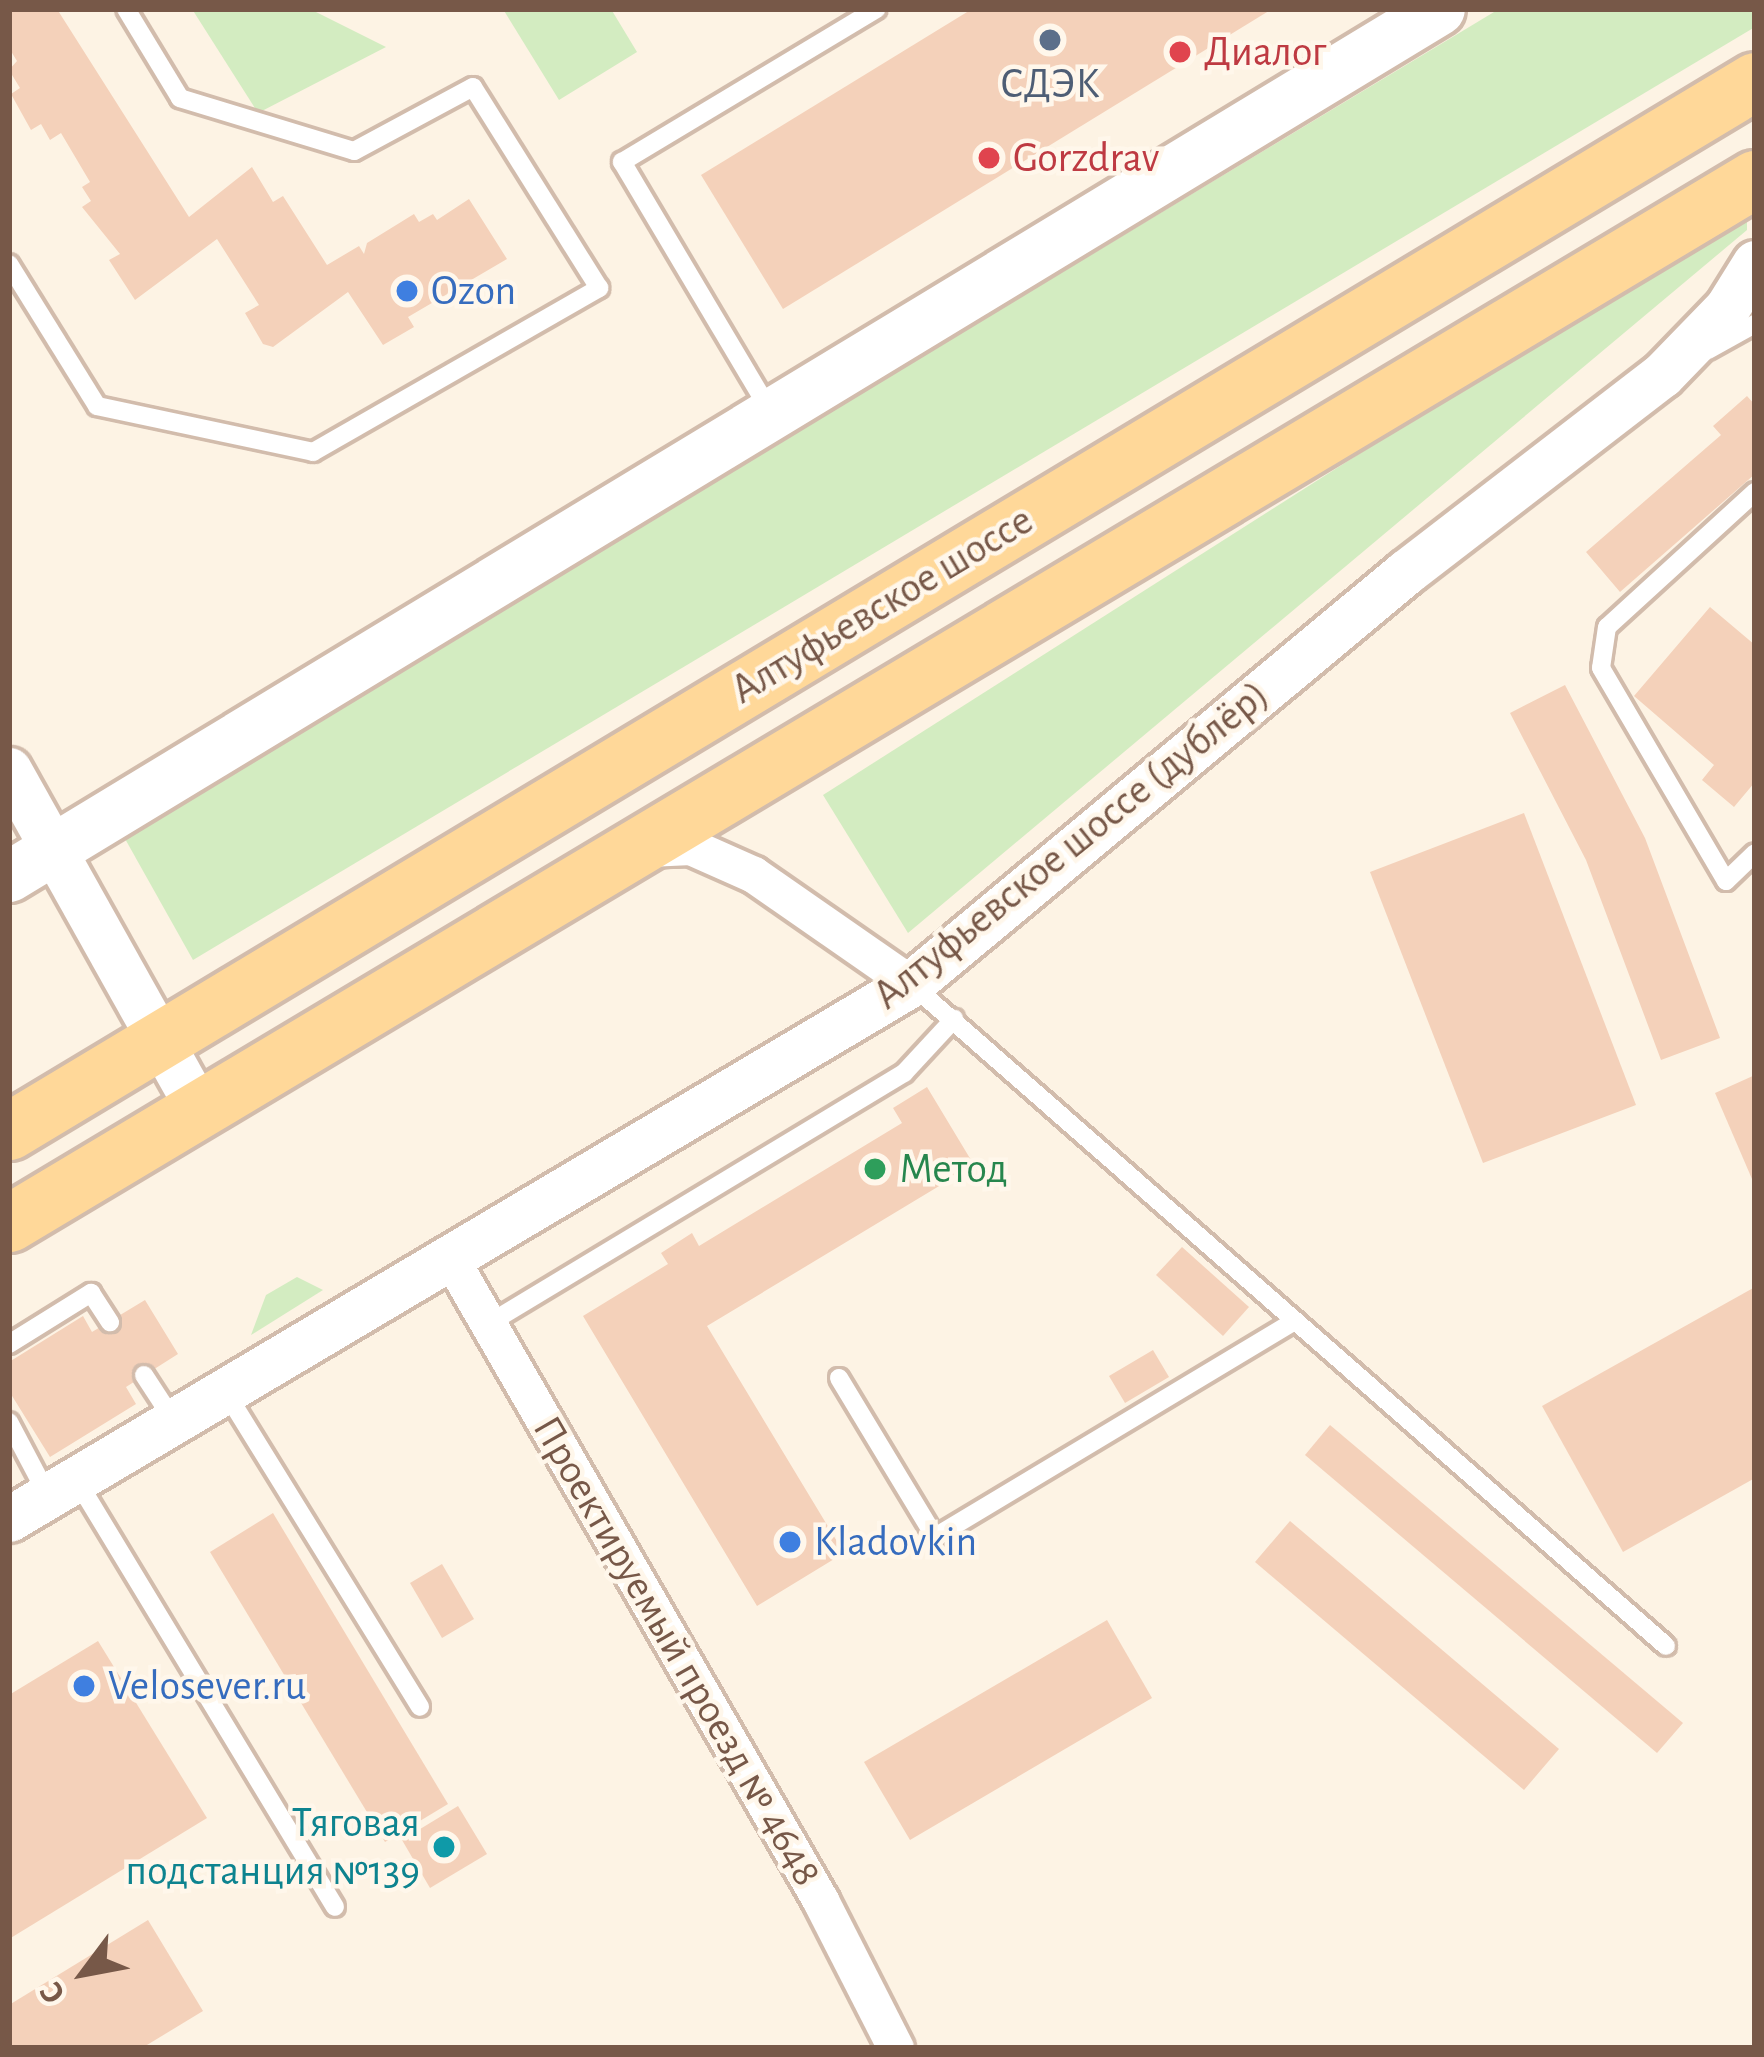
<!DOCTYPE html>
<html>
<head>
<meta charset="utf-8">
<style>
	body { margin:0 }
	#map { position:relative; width:1764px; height:2057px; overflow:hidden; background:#fdf3e4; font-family:"Alegreya Sans",sans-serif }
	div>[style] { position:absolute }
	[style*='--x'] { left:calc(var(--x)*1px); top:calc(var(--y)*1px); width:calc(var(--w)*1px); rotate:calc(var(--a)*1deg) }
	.green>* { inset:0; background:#d3ecc1 }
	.building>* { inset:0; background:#f4d1ba }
	.roads { filter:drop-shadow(3px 0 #d2bcac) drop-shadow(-3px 0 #d2bcac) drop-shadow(0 3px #d2bcac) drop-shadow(0 -3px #d2bcac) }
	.service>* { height:18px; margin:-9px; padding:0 9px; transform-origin:9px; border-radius:9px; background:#fff }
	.minor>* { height:36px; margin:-18px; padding:0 18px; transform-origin:18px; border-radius:18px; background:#fff }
	.tertiary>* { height:45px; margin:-22.5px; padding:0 22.5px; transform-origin:22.5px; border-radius:22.5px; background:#fff }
	.secondary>* { height:51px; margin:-25.5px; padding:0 25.5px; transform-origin:25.5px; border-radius:25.5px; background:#fff }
	.primary>* { height:57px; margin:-28.5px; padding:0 28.5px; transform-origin:28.5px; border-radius:28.5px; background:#ffd899 }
	.dots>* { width:33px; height:33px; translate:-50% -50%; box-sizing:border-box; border:6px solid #fff7eb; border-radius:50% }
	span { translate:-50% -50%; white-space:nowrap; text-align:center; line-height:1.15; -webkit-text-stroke:9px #fff7eb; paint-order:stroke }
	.health-label { font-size:42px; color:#be3a42 }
	.left { translate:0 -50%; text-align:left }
	.service-label { font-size:42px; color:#4e5e75 }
	.shop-label { font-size:42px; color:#366cbe }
	.street-label { font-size:42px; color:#775848 }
	.leisure-label { font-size:42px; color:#27864d }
	.culture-label { font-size:42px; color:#0d838f }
	.right { translate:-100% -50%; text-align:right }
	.frame { position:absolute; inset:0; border:12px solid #775848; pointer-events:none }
	.north { position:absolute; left:24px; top:1913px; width:120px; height:120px; -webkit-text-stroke:9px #fff7eb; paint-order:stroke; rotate:238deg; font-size:33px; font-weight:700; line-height:48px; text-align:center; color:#775848 }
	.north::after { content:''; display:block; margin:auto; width:42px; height:54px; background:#775848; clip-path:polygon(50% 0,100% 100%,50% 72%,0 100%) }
</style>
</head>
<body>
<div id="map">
	<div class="green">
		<div style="clip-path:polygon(192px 9px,310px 9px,386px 47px,258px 113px)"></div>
		<div style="clip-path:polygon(503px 9px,611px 9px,637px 52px,559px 100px)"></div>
		<div style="clip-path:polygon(1499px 9px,1755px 9px,1755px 27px,193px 960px,124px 837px)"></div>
		<div style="clip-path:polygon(1747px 207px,1747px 230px,908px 933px,823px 795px)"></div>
		<div style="clip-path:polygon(297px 1277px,323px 1290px,251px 1335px,266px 1295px)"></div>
	</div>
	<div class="building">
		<div style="clip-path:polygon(9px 9px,57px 9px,189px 217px,252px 167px,273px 202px,283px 196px,327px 265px,359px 246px,364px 254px,367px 243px,414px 214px,419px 222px,433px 214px,437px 220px,469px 199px,507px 259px,408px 317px,414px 327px,383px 345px,348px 292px,273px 347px,263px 344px,245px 313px,259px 305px,217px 239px,135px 300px,109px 260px,120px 254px,82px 207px,91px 201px,82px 187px,90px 182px,61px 133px,50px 140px,41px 124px,31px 130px,11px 94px,20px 88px,9px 70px,17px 61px,9px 48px)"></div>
		<div style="clip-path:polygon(972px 9px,1272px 9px,783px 309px,701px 175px)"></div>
		<div style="clip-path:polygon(1747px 396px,1755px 405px,1755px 474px,1620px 592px,1586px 552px,1721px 435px,1713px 426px)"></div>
		<div style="clip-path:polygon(1710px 607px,1755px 645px,1755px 782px,1734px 807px,1702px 780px,1714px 765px,1634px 696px)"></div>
		<div style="clip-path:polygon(1565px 685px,1645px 838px,1720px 1038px,1661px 1060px,1586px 860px,1510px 713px)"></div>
		<div style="clip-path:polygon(1524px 813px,1636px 1105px,1483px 1163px,1370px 872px)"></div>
		<div style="clip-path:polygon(1755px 1075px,1755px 1186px,1715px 1093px)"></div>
		<div style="clip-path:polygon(927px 1087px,974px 1165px,707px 1326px,844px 1553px,757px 1606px,583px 1316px,668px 1264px,661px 1253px,692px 1233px,699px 1246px,902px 1123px,893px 1108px)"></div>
		<div style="clip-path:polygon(1182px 1247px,1249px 1307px,1223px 1336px,1156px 1275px)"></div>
		<div style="clip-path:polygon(1755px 1287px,1755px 1478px,1623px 1552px,1542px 1406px)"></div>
		<div style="clip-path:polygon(145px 1300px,178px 1354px,126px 1387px,136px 1404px,50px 1457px,9px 1391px,9px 1362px,83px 1316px,92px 1332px)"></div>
		<div style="clip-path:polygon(1153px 1350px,1169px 1377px,1125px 1403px,1109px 1376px)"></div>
		<div style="clip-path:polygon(1330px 1425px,1683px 1723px,1657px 1753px,1305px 1455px)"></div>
		<div style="clip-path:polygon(273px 1513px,448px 1804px,385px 1842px,210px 1552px)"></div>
		<div style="clip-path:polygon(1290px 1521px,1559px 1749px,1524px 1790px,1255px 1562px)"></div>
		<div style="clip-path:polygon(442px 1564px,474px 1619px,442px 1638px,410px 1583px)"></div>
		<div style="clip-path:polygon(1107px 1620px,1152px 1698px,910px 1840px,864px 1762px)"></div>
		<div style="clip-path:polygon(98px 1641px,207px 1818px,9px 1939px,9px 1695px)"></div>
		<div style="clip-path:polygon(458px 1806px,487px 1854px,430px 1888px,402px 1840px)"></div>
		<div style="clip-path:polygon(148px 1920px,203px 2011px,142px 2048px,9px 2048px,9px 2005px)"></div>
	</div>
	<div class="roads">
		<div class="service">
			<div style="--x:9;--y:264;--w:167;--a:58.2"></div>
			<div style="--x:97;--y:406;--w:221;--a:12"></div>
			<div style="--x:313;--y:452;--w:330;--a:-29.8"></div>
			<div style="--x:599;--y:288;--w:237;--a:-122.1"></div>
			<div style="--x:473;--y:87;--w:135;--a:151.7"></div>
			<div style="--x:354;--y:151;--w:182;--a:-163.1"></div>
			<div style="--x:180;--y:98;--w:104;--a:-121.2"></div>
			<div style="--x:1708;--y:350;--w:54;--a:-29"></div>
			<div style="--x:770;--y:411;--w:290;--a:-120.7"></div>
			<div style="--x:622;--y:162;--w:297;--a:-31"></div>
			<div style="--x:1755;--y:492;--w:200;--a:137.6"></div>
			<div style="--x:1607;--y:627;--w:41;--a:98.3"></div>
			<div style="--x:1601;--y:668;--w:247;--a:59.6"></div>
			<div style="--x:1726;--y:881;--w:40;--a:-44"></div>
			<div style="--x:911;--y:984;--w:1004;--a:41.24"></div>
			<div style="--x:488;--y:1324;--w:486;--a:-31.1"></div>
			<div style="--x:904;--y:1073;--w:74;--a:-47.2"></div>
			<div style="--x:9;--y:1344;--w:97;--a:-31.9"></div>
			<div style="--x:91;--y:1293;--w:35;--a:57"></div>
			<div style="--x:144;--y:1375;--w:55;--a:56.9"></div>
			<div style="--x:839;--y:1378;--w:186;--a:58.9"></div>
			<div style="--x:935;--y:1537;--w:420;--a:-31"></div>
			<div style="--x:225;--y:1391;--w:371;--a:58.3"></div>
			<div style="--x:9;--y:1422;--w:84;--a:62.2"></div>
			<div style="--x:76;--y:1479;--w:500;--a:58.82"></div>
		</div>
		<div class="minor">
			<div style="--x:648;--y:849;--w:43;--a:-2.7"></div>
			<div style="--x:691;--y:847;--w:69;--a:24"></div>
			<div style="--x:754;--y:875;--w:191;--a:34.8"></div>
			<div style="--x:450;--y:1257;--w:743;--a:60.05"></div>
			<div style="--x:821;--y:1901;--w:165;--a:63"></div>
		</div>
		<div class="tertiary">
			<div style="--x:9;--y:770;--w:387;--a:60.8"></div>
			<div style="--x:9;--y:1519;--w:1049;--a:-30.67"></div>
			<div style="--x:911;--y:984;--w:644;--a:-39.77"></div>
			<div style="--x:1406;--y:572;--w:323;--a:-37.6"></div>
			<div style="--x:1662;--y:375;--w:93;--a:-45.9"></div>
			<div style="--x:1727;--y:308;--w:53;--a:-58.1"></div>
		</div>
		<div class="secondary">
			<div style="--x:9;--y:876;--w:1672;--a:-31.23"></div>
		</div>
		<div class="primary">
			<div style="--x:9;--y:1131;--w:2037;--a:-31.02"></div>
			<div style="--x:9;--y:1223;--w:2034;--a:-30.88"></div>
		</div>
	</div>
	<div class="dots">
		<div style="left:1050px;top:40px;background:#5c6f8a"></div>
		<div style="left:1180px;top:52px;background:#e0444e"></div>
		<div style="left:989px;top:158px;background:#e0444e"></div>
		<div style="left:407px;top:291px;background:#3f7fe0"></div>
		<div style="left:875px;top:1169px;background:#2e9e5b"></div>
		<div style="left:790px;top:1542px;background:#3f7fe0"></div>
		<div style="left:84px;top:1686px;background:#3f7fe0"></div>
		<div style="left:444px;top:1847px;background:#0f9aa8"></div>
	</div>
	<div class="health-label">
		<span class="left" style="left:1204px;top:52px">Диалог</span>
		<span class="left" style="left:1013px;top:158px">Gorzdrav</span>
	</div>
	<div class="service-label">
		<span style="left:1050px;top:84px">СДЭК</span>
	</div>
	<div class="shop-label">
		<span class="left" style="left:431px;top:291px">Ozon</span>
		<span class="left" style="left:814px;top:1542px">Kladovkin</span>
		<span class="left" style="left:108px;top:1686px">Velosever.ru</span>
	</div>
	<div class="street-label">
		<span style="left:882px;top:605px;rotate:-31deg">Алтуфьевское шоссе</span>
		<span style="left:1071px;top:845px;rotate:-39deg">Алтуфьевское шоссе (дублёр)</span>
		<span style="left:677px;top:1651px;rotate:60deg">Проектируемый проезд № 4648</span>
	</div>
	<div class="leisure-label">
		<span class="left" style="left:899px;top:1169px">Метод</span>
	</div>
	<div class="culture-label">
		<span class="right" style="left:420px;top:1847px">Тяговая<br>подстанция №139</span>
	</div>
	<div class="frame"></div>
	<div class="north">С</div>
</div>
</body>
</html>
